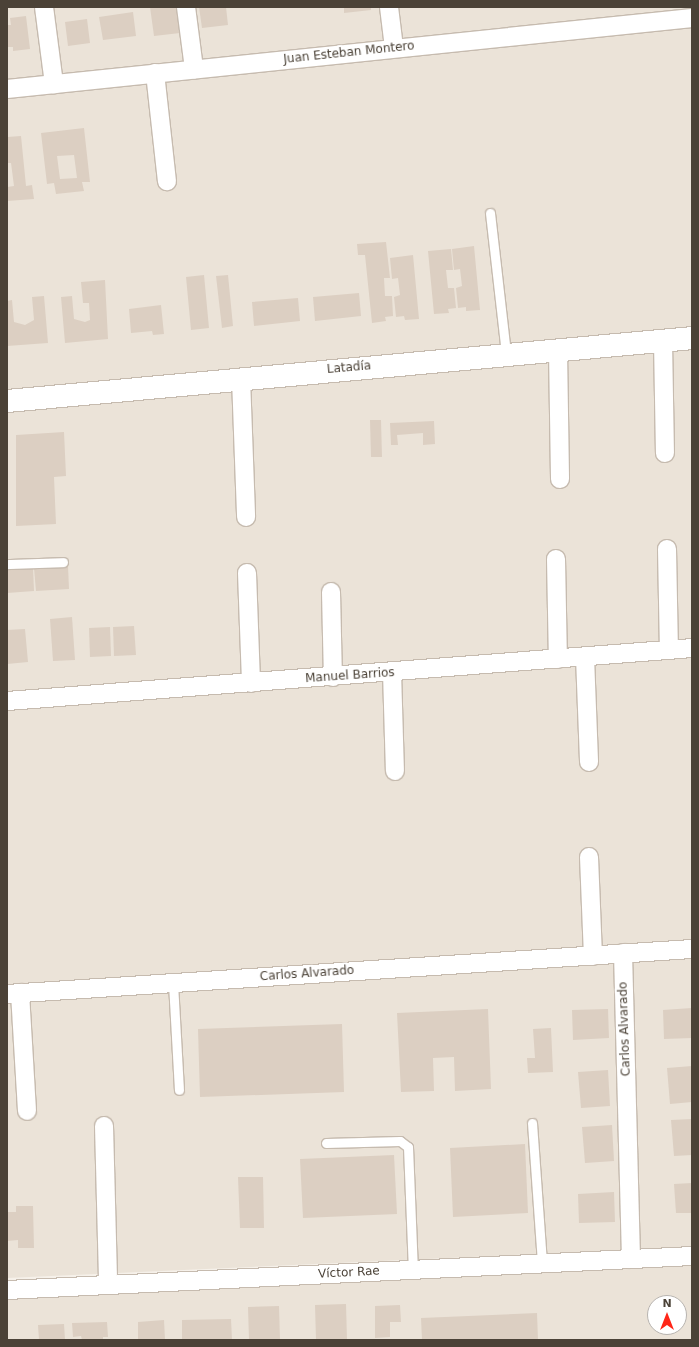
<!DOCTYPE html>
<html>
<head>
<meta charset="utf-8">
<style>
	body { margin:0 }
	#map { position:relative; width:699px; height:1347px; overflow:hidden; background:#f6f1ea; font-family:"DejaVu Sans",sans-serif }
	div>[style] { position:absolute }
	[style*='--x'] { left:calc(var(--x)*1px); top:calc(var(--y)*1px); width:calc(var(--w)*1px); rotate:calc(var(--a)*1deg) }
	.residential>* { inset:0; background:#ebe3d8 }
	.building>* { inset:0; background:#dccfc2 }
	.roads { filter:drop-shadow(1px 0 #c6bbaf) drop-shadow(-1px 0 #c6bbaf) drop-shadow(0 1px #c6bbaf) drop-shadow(0 -1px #c6bbaf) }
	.service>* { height:9px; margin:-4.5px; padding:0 4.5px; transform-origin:4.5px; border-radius:4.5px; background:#fff }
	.minor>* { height:18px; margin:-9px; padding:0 9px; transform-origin:9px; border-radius:9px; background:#fff }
	.tertiary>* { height:22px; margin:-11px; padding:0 11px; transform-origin:11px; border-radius:11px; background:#fff }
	span { translate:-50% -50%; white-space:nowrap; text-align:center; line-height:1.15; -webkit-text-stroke:3.5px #fff; paint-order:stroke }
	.street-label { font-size:12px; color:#4b4237 }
	.frame { position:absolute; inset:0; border:8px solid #4b4237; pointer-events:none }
	.north { position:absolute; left:647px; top:1295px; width:40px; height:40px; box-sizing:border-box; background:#fff; border:1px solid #b7b3af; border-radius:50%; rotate:0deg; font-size:11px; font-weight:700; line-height:16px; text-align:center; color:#4b4237 }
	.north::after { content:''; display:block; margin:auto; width:14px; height:18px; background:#ff2618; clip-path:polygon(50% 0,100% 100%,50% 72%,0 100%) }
</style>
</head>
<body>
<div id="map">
	<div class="residential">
		<div style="clip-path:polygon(7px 7px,692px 7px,692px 1247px,7px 1278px)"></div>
		<div style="clip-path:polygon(evenodd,692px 1265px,692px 1340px,7px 1340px,7px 1298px,692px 1265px,655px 1303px,679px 1303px,679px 1327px,655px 1327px,655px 1303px)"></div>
	</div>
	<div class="building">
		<div style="clip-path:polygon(150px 7px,176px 7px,180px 33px,154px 36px)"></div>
		<div style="clip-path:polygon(199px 7px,226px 7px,228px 25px,202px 28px)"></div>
		<div style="clip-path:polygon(344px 7px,371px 7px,371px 10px,344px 13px)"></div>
		<div style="clip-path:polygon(133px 12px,136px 36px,103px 40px,99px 17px)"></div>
		<div style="clip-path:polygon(26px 16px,30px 49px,13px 51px,13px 47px,7px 47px,7px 25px,11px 25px,10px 18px)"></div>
		<div style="clip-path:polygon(87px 19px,90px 43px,68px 46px,65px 22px)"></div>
		<div style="clip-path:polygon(evenodd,84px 128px,90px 182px,82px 182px,84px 191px,56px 194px,54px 183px,47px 184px,41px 133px,84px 128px,74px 155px,77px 178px,60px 179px,57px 156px,74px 155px)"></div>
		<div style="clip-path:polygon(21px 136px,26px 186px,32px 185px,34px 199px,7px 201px,7px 187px,14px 186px,11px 163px,7px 163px,7px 137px)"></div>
		<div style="clip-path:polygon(386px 242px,390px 278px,384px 278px,385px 296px,392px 296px,393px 316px,385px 317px,386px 321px,372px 323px,365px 255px,358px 255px,357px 244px)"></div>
		<div style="clip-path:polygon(474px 246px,480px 310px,466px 311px,466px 307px,458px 308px,456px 288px,462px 286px,460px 269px,454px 270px,452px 249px)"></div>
		<div style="clip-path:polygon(451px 249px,453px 270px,446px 270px,448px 288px,454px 288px,456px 308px,448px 309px,449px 313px,434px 314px,428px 251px)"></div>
		<div style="clip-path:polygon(413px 255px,419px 319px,405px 320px,404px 316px,396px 317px,394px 297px,400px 295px,398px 278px,392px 279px,390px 258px)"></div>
		<div style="clip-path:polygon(204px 275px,209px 328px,191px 330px,186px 277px)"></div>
		<div style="clip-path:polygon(228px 275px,233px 326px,222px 328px,216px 276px)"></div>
		<div style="clip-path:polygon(105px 280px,108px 339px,65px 343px,61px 297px,72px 296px,74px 319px,85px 322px,90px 320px,89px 303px,83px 303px,81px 282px)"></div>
		<div style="clip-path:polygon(359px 293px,361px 316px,315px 321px,313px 297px)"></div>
		<div style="clip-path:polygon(44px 296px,48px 343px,7px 346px,7px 301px,12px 300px,14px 322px,25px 325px,34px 320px,32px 297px)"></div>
		<div style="clip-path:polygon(298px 298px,300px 321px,254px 326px,252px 302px)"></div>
		<div style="clip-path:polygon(161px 305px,164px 334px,153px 335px,152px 331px,131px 333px,129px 309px)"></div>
		<div style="clip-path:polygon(370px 420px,381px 420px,382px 457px,371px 457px)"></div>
		<div style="clip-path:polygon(434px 421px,435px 444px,423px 445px,423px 433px,397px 435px,398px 445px,391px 445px,390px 423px)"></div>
		<div style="clip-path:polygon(64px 432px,66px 476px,54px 477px,56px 524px,16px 526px,16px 435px)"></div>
		<div style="clip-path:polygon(68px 566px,69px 589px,36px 591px,34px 568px)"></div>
		<div style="clip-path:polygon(33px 568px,34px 591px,7px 593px,7px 569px)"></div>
		<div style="clip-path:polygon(72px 617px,75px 660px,53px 661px,50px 619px)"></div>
		<div style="clip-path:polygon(134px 626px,136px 655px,114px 656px,113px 627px)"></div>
		<div style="clip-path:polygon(110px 627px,111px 656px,90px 657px,89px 628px)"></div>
		<div style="clip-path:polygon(25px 629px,28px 662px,7px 664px,7px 630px)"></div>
		<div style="clip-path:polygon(692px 1008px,692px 1038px,664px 1039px,663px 1010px)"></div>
		<div style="clip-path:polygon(488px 1009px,491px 1089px,455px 1091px,454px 1057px,433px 1058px,434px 1091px,401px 1092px,397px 1013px)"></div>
		<div style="clip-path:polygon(608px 1009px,609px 1038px,573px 1040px,572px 1010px)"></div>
		<div style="clip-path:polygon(342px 1024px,344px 1092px,200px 1097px,198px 1029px)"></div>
		<div style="clip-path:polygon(551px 1028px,553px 1072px,528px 1073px,527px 1058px,535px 1058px,533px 1029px)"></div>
		<div style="clip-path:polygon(692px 1066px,692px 1102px,670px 1104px,667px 1068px)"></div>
		<div style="clip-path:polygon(608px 1070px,610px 1106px,581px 1108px,578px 1072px)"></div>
		<div style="clip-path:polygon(692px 1119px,692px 1155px,674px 1156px,671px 1120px)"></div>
		<div style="clip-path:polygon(612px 1125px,614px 1161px,585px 1163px,582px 1127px)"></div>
		<div style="clip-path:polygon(525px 1144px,528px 1213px,453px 1217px,450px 1148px)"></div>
		<div style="clip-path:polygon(394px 1155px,397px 1214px,303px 1218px,300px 1159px)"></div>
		<div style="clip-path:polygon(238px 1177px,263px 1177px,264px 1228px,240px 1228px)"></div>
		<div style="clip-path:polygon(692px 1183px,692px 1213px,676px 1213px,674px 1184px)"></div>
		<div style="clip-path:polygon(614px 1192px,615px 1222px,579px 1223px,578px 1194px)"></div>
		<div style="clip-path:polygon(16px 1206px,33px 1206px,34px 1248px,18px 1248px,18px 1240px,7px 1241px,7px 1212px,16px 1212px)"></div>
		<div style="clip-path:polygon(346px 1304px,347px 1340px,316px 1340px,315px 1305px)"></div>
		<div style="clip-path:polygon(400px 1305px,401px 1322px,390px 1322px,390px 1337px,375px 1338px,375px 1306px)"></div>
		<div style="clip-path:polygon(279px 1306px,280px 1340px,249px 1340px,248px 1307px)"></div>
		<div style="clip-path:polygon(537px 1313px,538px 1340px,422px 1340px,421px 1318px)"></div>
		<div style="clip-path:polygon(231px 1319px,232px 1340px,182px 1340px,182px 1320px)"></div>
		<div style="clip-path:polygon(164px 1320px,165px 1340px,138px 1340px,138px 1322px)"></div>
		<div style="clip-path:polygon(107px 1322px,108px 1337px,103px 1337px,103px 1340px,82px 1340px,81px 1336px,73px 1337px,72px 1323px)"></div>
		<div style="clip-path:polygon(64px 1324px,65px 1340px,39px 1340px,38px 1325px)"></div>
	</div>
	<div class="roads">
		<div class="service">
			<div style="--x:490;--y:213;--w:142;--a:83.5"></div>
			<div style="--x:7;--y:564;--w:56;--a:-2"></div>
			<div style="--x:173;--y:983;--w:107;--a:86.8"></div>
			<div style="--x:532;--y:1123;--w:140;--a:85.9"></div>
			<div style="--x:326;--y:1143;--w:74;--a:-1.5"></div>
			<div style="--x:400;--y:1141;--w:10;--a:37"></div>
			<div style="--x:408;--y:1147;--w:123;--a:87.7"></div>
		</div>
		<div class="minor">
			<div style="--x:44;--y:7;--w:78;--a:82.6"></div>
			<div style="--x:186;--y:7;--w:63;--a:82.6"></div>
			<div style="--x:389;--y:7;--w:41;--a:83"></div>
			<div style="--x:155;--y:73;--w:109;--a:83.7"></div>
			<div style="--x:7;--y:89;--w:689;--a:-5.92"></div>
			<div style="--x:663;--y:341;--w:112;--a:89"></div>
			<div style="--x:558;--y:350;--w:129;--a:89.1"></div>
			<div style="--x:241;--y:378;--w:139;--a:87.9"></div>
			<div style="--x:667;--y:549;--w:101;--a:88.9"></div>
			<div style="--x:556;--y:559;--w:100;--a:88.9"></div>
			<div style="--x:247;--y:573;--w:110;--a:87.9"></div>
			<div style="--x:331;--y:592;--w:85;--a:88.7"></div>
			<div style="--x:585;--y:657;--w:105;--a:87.8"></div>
			<div style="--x:392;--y:672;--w:99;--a:88.3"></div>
			<div style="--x:7;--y:701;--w:687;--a:-4.42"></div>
			<div style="--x:589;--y:857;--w:99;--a:87.7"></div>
			<div style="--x:623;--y:953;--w:306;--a:88.5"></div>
			<div style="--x:20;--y:993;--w:118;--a:86.6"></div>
			<div style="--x:7;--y:994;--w:686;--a:-3.76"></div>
			<div style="--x:104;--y:1126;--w:158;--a:88.5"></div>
			<div style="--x:7;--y:1290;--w:686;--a:-2.84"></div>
		</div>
		<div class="tertiary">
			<div style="--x:7;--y:401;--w:688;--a:-5.25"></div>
		</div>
	</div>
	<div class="street-label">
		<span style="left:349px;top:53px;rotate:-6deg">Juan Esteban Montero</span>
		<span style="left:349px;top:368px;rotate:-5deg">Latadía</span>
		<span style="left:350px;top:676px;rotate:-4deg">Manuel Barrios</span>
		<span style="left:307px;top:974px;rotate:-4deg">Carlos Alvarado</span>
		<span style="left:625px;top:1029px;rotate:-92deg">Carlos Alvarado</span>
		<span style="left:349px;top:1273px;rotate:-3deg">Víctor Rae</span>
	</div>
	<div class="frame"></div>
	<div class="north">N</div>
</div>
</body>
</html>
